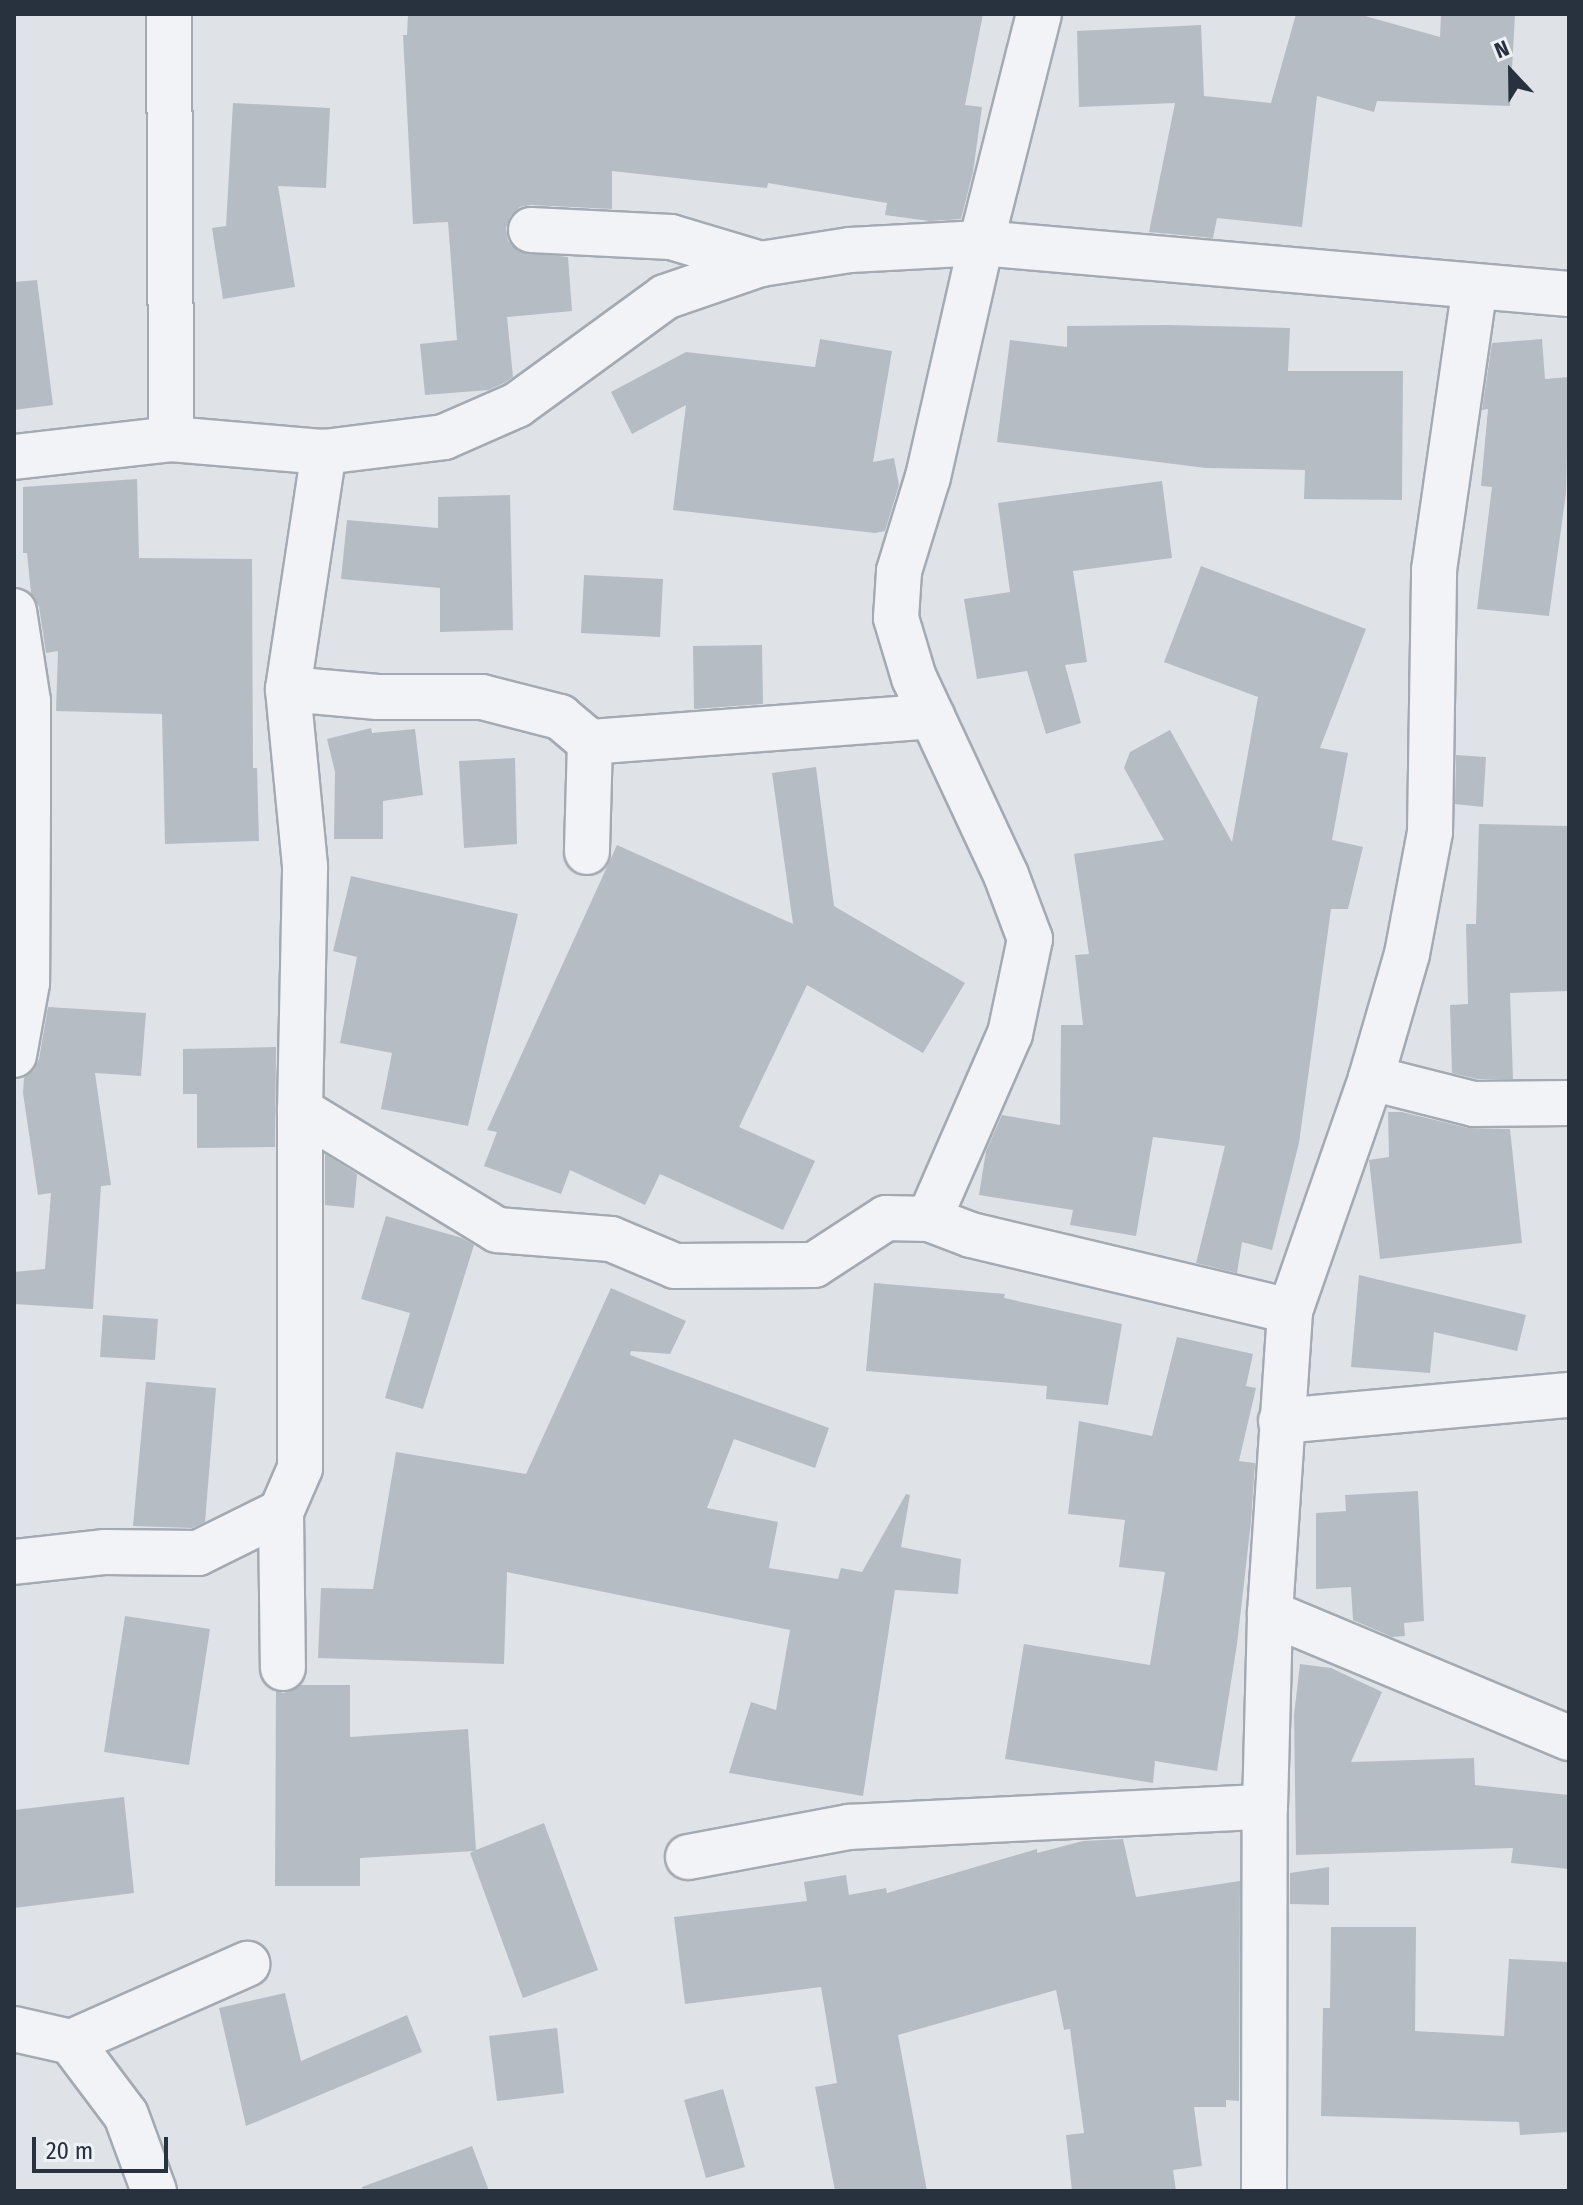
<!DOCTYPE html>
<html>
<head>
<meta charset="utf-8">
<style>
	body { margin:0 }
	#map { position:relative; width:1583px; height:2205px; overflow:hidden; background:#dfe3e8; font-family:"Fira Sans Condensed",sans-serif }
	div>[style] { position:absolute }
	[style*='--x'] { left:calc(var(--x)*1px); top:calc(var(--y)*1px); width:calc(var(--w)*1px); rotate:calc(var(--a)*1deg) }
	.building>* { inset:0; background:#b6bcc4 }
	.roads { filter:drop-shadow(2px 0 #a4aab2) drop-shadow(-2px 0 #a4aab2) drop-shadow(0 2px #a4aab2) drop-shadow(0 -2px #a4aab2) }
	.minor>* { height:44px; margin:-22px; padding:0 22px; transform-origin:22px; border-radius:22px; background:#f1f3f6 }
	span { translate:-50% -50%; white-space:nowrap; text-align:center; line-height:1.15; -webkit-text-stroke:6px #eef1f5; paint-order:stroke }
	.frame { position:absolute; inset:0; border:16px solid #28313e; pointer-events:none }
	.north { position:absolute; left:1471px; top:32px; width:80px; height:80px; -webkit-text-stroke:6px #eef1f5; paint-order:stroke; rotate:338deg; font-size:22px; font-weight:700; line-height:32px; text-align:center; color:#28313e }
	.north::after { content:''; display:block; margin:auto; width:28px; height:36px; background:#28313e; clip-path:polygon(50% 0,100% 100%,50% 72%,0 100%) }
	.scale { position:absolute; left:32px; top:2137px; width:136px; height:36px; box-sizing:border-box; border:4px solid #28313e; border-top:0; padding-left:10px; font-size:24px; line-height:28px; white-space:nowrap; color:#28313e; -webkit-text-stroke:6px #eef1f5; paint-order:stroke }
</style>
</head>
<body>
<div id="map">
	<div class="building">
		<div style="clip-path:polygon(408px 14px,983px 14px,965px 105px,982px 107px,973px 172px,961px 219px,929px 221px,885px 215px,887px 203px,768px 183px,767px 188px,612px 171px,612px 209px,531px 205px,520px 207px,510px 216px,506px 228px,508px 241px,518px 251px,568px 257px,572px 311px,507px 317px,513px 377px,504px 383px,489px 390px,425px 395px,420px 344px,457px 340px,448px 222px,413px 224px,403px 35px,407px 35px)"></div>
		<div style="clip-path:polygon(1296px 14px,1358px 14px,1440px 37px,1441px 14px,1515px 14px,1510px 106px,1377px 101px,1374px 112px,1317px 96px,1302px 227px,1217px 218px,1213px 238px,1149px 232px,1175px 103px,1079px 107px,1077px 31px,1201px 25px,1204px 96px,1271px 103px)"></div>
		<div style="clip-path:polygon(233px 103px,330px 108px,326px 188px,278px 186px,295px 287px,223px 299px,212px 228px,226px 226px)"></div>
		<div style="clip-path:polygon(37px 280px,53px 405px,14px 410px,14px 282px)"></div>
		<div style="clip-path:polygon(1167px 325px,1290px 328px,1288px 371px,1403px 371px,1402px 500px,1304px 499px,1305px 470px,1206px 468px,997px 442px,1010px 340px,1067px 347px,1067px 326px)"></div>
		<div style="clip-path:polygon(820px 339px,892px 351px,873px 462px,894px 458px,899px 485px,885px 531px,875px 533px,673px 510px,686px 405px,632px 434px,611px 392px,686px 352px,815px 367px)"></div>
		<div style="clip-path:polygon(1542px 339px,1545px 379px,1569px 377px,1566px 493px,1549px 616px,1477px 609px,1492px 487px,1481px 486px,1488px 409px,1482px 410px,1492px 343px)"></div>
		<div style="clip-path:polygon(137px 479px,139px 558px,252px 559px,253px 768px,257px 768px,259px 841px,165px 844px,162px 714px,56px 711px,58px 651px,46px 653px,39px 607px,31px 593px,27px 553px,23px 553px,23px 487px)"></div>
		<div style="clip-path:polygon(1162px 481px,1172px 558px,1073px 571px,1087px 662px,1065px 665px,1081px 723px,1046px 734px,1027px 671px,977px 679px,964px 599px,1010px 592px,998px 503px)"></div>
		<div style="clip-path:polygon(510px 495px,513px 630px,440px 632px,440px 588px,341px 579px,347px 520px,438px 528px,438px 497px)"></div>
		<div style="clip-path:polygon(1201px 566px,1366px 629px,1320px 748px,1348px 753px,1332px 840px,1363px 847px,1348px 909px,1331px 909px,1299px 1143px,1272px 1250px,1242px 1242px,1237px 1273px,1196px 1263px,1225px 1146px,1153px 1137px,1136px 1236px,1070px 1225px,1073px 1210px,979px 1195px,986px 1151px,1002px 1115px,1060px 1125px,1061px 1025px,1083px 1025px,1075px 955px,1089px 954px,1074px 854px,1164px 840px,1124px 768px,1130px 752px,1170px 730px,1232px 842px,1258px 697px,1164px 662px)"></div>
		<div style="clip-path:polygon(584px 575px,663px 579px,660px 637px,581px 633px)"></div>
		<div style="clip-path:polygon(762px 645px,763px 704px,694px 709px,693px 646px)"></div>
		<div style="clip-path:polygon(371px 728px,372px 733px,415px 729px,423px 795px,383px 801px,383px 839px,334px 839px,335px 772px,327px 739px)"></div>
		<div style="clip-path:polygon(1456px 755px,1486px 757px,1483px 807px,1455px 804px)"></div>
		<div style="clip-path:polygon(515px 758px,517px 844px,464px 848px,459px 761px)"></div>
		<div style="clip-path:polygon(816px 767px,834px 906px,965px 983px,923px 1053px,807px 985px,739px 1127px,815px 1161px,783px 1230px,660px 1174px,645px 1205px,570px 1170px,561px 1194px,484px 1166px,497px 1132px,487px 1130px,617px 845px,793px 924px,772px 773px)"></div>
		<div style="clip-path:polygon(1479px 824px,1569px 826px,1569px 991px,1510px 993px,1513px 1079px,1477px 1079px,1452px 1073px,1450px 1005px,1468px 1004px,1466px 924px,1476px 924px)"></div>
		<div style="clip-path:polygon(351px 876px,518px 914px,468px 1126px,381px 1109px,392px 1053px,340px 1043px,357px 957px,333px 951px)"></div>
		<div style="clip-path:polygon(48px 1007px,146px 1013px,141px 1076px,95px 1073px,111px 1185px,101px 1186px,93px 1309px,14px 1304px,14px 1272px,45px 1269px,51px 1193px,38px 1195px,23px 1093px,24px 1078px,34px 1070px,39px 1059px)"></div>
		<div style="clip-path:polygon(276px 1047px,275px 1147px,197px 1148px,197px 1094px,183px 1094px,183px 1049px)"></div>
		<div style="clip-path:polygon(1388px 1112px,1402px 1112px,1468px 1128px,1510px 1129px,1522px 1243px,1380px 1259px,1369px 1160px,1389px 1157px)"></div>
		<div style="clip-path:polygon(325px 1154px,357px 1174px,354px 1208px,325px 1205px)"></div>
		<div style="clip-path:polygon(386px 1216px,462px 1238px,474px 1245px,423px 1409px,385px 1398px,410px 1313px,361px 1299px)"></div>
		<div style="clip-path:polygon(1359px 1275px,1526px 1315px,1517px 1351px,1434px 1332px,1430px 1373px,1351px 1367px)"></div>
		<div style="clip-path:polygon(874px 1283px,1005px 1294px,1004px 1298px,1122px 1324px,1108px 1405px,1046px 1399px,1047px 1386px,866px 1371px)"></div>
		<div style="clip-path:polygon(611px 1288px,686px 1321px,670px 1354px,631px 1351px,630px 1355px,829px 1428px,815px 1468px,734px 1439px,707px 1508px,778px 1522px,769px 1568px,838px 1579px,841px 1568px,862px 1572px,906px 1494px,910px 1495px,901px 1547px,961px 1559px,958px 1594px,895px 1590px,863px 1796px,729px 1773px,751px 1702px,776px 1710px,790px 1630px,507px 1572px,504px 1664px,318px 1658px,321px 1588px,373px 1589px,396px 1452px,526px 1474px)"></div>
		<div style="clip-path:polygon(103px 1315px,158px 1319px,155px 1360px,100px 1357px)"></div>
		<div style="clip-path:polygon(1177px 1337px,1253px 1354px,1246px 1386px,1256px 1388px,1239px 1461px,1255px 1463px,1251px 1522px,1237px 1644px,1217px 1771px,1155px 1761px,1153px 1783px,1005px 1759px,1024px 1644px,1150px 1665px,1165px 1572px,1119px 1567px,1125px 1520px,1068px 1514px,1079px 1421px,1152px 1436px)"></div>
		<div style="clip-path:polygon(146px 1382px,216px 1388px,205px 1522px,192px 1528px,133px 1526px)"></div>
		<div style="clip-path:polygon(1418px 1491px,1424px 1621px,1404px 1623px,1405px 1636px,1392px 1637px,1353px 1620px,1351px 1587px,1316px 1589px,1316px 1513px,1346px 1511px,1345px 1495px)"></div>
		<div style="clip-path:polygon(125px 1616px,210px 1629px,189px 1765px,104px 1752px)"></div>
		<div style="clip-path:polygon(1300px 1664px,1331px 1668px,1382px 1692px,1351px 1762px,1474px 1758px,1475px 1785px,1569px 1795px,1569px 1869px,1511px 1863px,1513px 1848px,1296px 1855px,1294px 1715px)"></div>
		<div style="clip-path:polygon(300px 1685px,350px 1685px,350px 1737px,468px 1729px,476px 1850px,544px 1823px,598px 1970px,523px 1998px,470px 1853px,474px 1851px,360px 1858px,360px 1886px,275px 1886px,276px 1691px,284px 1693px)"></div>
		<div style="clip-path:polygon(124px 1797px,134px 1893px,14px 1908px,14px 1810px)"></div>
		<div style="clip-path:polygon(1123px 1839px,1136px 1897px,1240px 1881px,1239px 2101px,1226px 2100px,1226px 2107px,1194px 2107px,1202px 2166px,1173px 2170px,1176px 2191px,1072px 2191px,1066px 2135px,1084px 2133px,1070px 2029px,1064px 2030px,1056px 1990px,898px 2035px,927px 2191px,835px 2191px,815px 2087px,837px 2083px,821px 1987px,685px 2004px,674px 1917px,807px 1901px,804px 1882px,846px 1875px,849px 1895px,886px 1888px,887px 1893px,1037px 1849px,1037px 1853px,1083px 1841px)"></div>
		<div style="clip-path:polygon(1329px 1867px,1329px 1905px,1290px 1904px,1290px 1873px)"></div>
		<div style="clip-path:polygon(1331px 1927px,1416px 1927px,1415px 2031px,1504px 2036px,1509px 1959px,1569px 1962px,1569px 2132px,1520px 2135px,1519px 2122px,1321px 2116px,1323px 2008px,1330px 2008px)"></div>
		<div style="clip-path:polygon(285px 1993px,301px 2061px,407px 2015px,422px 2052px,246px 2126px,219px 2008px)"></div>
		<div style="clip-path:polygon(557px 2028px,564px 2093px,497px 2101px,489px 2036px)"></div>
		<div style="clip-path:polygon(723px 2089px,745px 2167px,706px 2178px,684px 2100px)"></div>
		<div style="clip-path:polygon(472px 2146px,489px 2191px,363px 2191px,362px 2187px)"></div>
	</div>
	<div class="roads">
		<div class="minor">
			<div style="--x:169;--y:14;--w:425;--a:89.7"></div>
			<div style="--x:531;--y:230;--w:140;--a:2.9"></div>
			<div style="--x:671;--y:237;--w:94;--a:16.7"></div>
			<div style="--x:14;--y:457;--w:158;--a:-6.5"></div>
			<div style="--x:171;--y:439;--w:154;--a:4.9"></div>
			<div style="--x:324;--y:452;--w:121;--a:-7.1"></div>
			<div style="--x:444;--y:437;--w:80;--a:-23.7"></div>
			<div style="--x:517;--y:405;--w:183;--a:-36.1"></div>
			<div style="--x:665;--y:297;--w:102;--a:-19"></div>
			<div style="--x:761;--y:264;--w:90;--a:-8.9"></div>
			<div style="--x:850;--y:250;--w:131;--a:-3.1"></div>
			<div style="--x:981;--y:243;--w:590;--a:4.96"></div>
			<div style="--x:14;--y:611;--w:91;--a:81.2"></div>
			<div style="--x:28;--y:701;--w:106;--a:90"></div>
			<div style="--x:28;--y:807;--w:176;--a:90.3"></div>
			<div style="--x:27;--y:983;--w:73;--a:100.2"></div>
			<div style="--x:288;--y:689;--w:90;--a:5.1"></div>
			<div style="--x:378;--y:697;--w:104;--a:0"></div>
			<div style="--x:482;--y:697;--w:81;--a:14.4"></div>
			<div style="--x:560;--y:717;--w:39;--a:40"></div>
			<div style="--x:590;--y:742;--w:110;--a:91.6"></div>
			<div style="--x:590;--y:742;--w:343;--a:-4.3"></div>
			<div style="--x:1371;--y:1078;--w:106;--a:14.2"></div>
			<div style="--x:1474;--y:1104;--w:95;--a:-0.6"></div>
			<div style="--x:300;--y:1110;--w:231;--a:31.3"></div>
			<div style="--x:497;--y:1230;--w:114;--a:4.5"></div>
			<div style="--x:611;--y:1239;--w:69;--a:22.9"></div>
			<div style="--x:675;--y:1266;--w:139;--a:-0.4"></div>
			<div style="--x:814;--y:1265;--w:86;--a:-33.1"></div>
			<div style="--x:886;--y:1218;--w:43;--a:1.3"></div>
			<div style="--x:929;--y:1219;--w:45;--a:20.9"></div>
			<div style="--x:971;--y:1235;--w:328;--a:13.4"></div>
			<div style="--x:929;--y:1219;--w:202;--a:-66.4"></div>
			<div style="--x:1010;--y:1034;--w:97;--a:-78.1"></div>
			<div style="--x:1030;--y:939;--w:68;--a:-110.6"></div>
			<div style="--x:1006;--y:875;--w:217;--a:-115"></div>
			<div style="--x:914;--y:678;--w:63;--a:-106.7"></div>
			<div style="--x:896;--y:618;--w:47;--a:-86.3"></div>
			<div style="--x:899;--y:571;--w:98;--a:-72.9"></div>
			<div style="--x:928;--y:477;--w:240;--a:-77.2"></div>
			<div style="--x:981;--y:243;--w:236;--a:-75.8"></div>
			<div style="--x:1281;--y:1421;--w:289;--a:-5.2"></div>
			<div style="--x:281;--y:1512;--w:156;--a:89.3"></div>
			<div style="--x:14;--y:1562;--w:92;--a:-6.3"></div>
			<div style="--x:105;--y:1552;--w:93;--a:0.6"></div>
			<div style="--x:198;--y:1553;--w:93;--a:-26.3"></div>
			<div style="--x:281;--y:1512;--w:48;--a:-66.6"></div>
			<div style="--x:300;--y:1468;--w:358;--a:-90"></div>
			<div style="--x:300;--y:1110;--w:244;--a:-88.8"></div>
			<div style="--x:305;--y:866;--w:178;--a:-95.5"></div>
			<div style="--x:288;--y:689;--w:240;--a:-81.4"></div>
			<div style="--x:1270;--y:1613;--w:324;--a:22.7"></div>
			<div style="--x:688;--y:1857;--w:164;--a:-10.6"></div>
			<div style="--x:849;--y:1827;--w:416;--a:-2.8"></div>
			<div style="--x:14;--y:2029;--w:58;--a:12.8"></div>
			<div style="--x:71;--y:2042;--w:91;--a:53"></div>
			<div style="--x:126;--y:2115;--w:81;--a:69.8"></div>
			<div style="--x:71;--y:2042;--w:193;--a:-23.9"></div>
			<div style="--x:1264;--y:2191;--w:384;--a:-89.9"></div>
			<div style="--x:1265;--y:1807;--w:194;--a:-88.5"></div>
			<div style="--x:1270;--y:1613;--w:303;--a:-86.2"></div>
			<div style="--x:1290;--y:1311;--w:247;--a:-70.8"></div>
			<div style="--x:1371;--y:1078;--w:129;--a:-73.8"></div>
			<div style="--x:1407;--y:954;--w:124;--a:-79.3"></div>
			<div style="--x:1430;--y:832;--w:262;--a:-89.1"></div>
			<div style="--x:1434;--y:570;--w:286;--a:-81.8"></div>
		</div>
	</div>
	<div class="frame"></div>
	<div class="north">N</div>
	<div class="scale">20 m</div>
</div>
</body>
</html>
